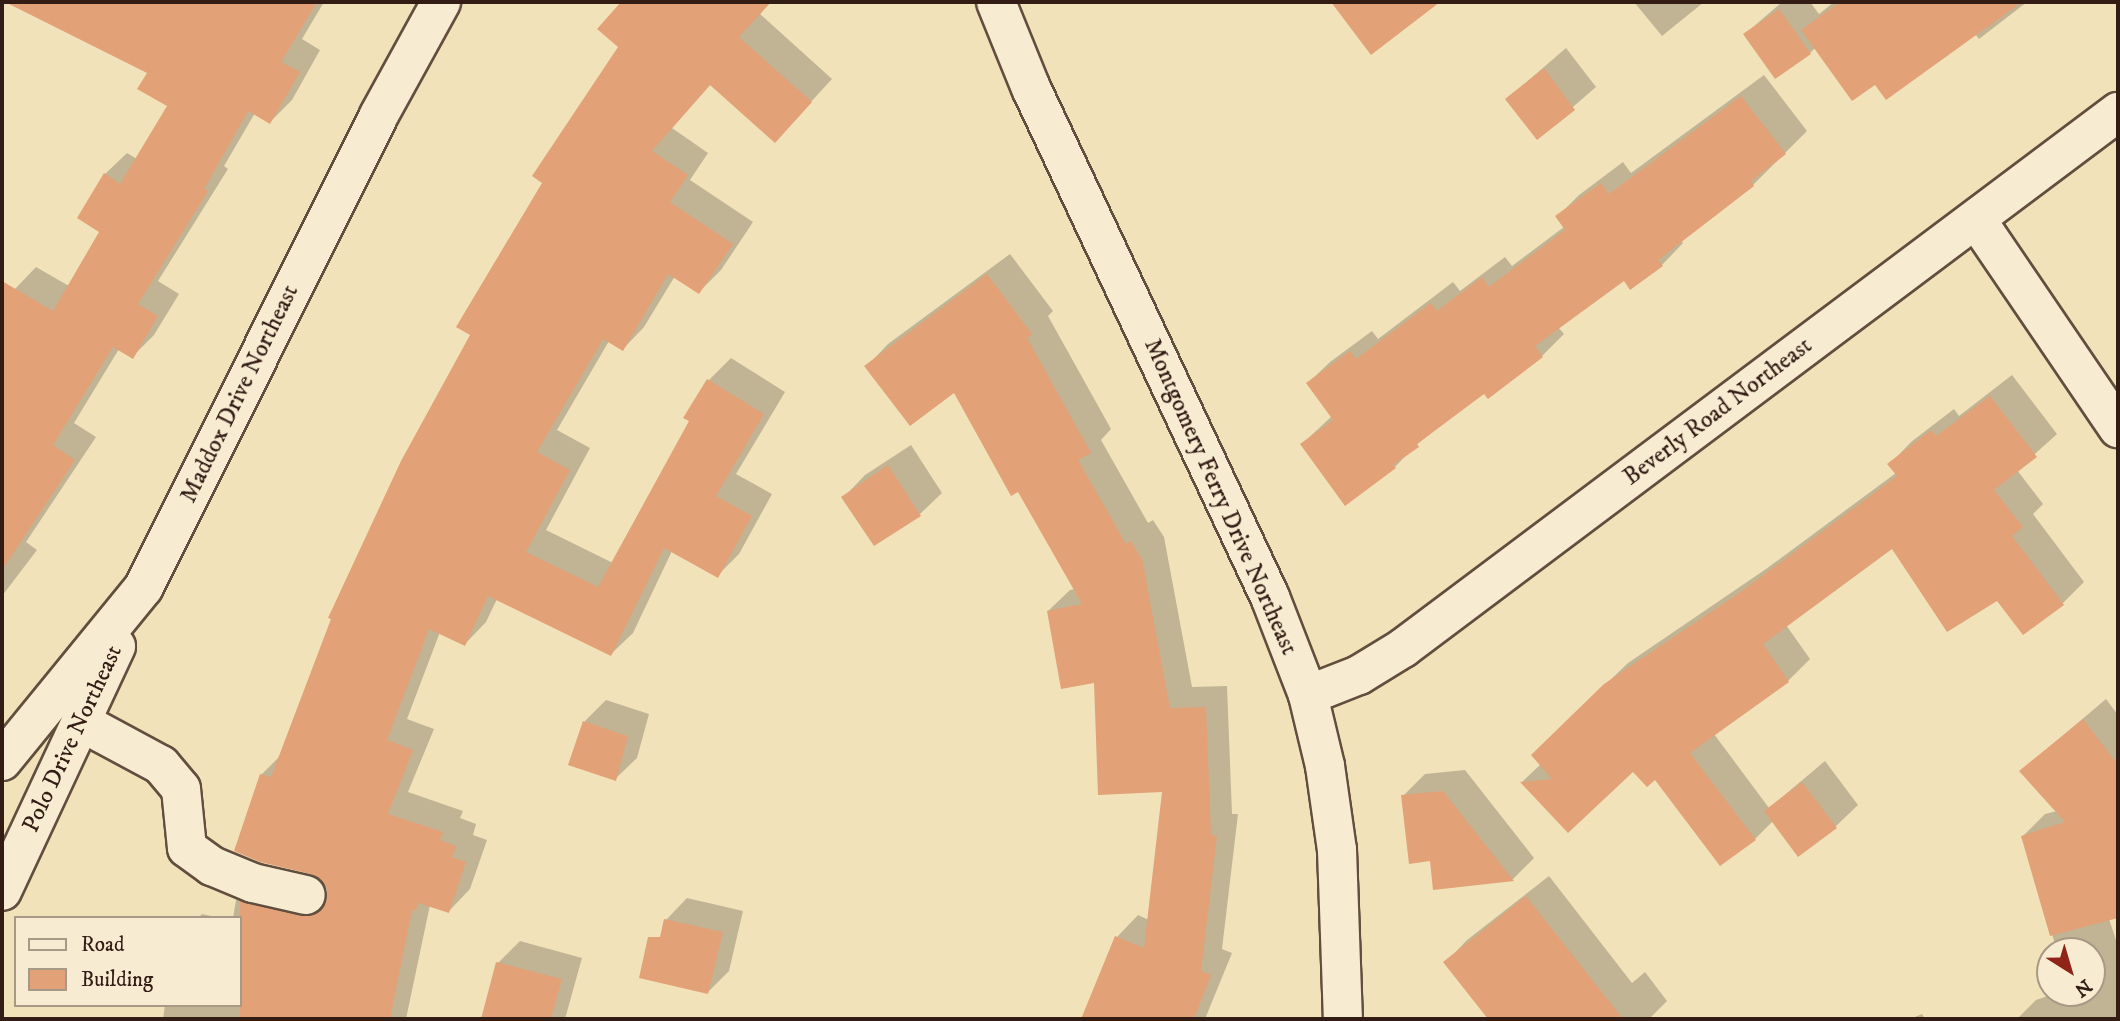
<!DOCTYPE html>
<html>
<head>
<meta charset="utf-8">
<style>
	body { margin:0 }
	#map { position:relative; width:2120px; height:1021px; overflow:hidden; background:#f2e2ba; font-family:"IM FELL DW Pica",serif }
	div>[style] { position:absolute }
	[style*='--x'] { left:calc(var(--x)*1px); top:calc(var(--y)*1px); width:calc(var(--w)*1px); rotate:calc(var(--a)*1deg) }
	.shadow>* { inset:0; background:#0003 }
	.building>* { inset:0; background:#e2a177 }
	.roads { filter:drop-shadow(2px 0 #624e3e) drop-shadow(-2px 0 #624e3e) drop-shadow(0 2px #624e3e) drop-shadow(0 -2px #624e3e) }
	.minor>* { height:38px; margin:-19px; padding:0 19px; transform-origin:19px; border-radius:19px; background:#f7ecd2 }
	span { translate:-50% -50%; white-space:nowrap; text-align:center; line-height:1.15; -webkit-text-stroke:6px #f7ecd2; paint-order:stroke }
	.street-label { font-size:24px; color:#321c14 }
	.frame { position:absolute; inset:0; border:4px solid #321c14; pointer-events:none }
	.legend { position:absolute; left:14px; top:916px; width:228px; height:91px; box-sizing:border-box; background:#f7ecd2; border:2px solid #a89986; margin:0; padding:9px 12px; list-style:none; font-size:21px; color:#321c14 }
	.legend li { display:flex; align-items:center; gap:14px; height:35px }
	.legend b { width:35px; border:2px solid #a89986 }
	.north { position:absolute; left:2036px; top:937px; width:70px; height:70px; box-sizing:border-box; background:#f7ecd2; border:2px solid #a89986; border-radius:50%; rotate:143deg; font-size:19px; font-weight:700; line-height:28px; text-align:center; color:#321c14 }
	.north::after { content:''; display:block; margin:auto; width:24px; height:32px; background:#8f2418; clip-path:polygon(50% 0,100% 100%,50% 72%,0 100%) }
</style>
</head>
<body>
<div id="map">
	<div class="shadow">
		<div style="clip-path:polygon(49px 2px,180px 2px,187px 6px,189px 2px,324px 2px,302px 39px,320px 50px,292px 100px,270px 122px,255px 113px,224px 166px,228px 169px,158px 281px,179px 294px,154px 335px,133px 356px,119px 349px,74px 423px,96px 437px,26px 542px,37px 550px,2px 596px,2px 310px,15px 289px,36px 267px,69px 286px,102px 231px,105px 174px,127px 153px,137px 159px,170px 105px,149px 72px,41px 18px)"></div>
		<div style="clip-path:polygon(624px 2px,771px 2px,760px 14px,832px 79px,775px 141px,711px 84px,672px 128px,708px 153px,690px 180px,753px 222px,721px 270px,699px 292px,675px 276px,644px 327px,623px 349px,609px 341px,557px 430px,590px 448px,546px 530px,613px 563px,691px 421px,685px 418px,709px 380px,731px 358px,785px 392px,736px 474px,772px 494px,739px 554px,717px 576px,672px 551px,633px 633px,611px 654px,497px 599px,486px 622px,465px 644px,440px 632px,407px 719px,434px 729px,408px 792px,463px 811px,460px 818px,476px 824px,473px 835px,487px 840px,470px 889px,449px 911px,430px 905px,406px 1019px,163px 1019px,165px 1005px,240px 1005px,240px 918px,233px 918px,236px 900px,258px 878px,329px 895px,321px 877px,260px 860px,261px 775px,282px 754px,544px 182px,620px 46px,600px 28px)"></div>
		<div style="clip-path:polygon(1333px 2px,1435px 2px,1371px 52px)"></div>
		<div style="clip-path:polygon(1634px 2px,1704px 2px,1662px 36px)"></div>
		<div style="clip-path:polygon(1782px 2px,1810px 2px,1819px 14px,1834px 2px,2027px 2px,1979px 39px,1976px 35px,1876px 83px,1816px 47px,1810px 53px,1745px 34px)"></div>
		<div style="clip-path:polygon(1566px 48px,1596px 87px,1537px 138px,1507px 99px)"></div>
		<div style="clip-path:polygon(1764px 75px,1807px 131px,1753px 185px,1681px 240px,1683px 243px,1662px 265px,1624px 279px,1558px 327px,1564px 334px,1542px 356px,1488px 397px,1484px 391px,1416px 445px,1395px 467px,1302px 444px,1332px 416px,1308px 383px,1330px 362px,1372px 331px,1378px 339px,1453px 282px,1460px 291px,1505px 257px,1512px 266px,1564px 227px,1557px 217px,1579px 195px,1623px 162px,1631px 173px)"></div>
		<div style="clip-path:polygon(1010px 254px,1053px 311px,1048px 316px,1111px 429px,1101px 440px,1148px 523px,1153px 520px,1164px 537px,1192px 687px,1227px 686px,1232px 814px,1238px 814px,1222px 949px,1232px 953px,1205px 1019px,1083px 1019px,1117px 937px,1138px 915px,1149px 920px,1164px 790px,1048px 611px,1070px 590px,1075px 589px,1019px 490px,955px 390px,867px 366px,888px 344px)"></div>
		<div style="clip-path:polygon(2012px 375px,2057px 434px,2017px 470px,2043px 504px,2033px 514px,2084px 582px,2063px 603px,1997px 599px,1893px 546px,1786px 625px,1810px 659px,1788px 681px,1714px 734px,1769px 808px,1825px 761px,1858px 805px,1836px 826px,1799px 854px,1773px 821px,1755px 839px,1655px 777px,1633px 769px,1568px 831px,1522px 782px,1541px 764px,1555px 733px,1628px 663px,1766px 569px,1896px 473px,1890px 464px,1911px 442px,1954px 409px,1959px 416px)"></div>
		<div style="clip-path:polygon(911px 445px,942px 493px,920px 514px,844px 497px,865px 475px)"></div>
		<div style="clip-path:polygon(2106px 699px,2118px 715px,2118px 916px,2109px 919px,2118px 946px,2118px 1019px,2017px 1019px,2036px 1000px,2056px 993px,2092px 993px,2092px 951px,2057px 951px,2023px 836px,2045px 814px,2057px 811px,2021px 771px)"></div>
		<div style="clip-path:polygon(606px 700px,649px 714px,637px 758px,615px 779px,570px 763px,585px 721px)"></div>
		<div style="clip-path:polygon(1465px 770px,1534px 858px,1513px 879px,1435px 889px,1431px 859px,1403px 796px,1425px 774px)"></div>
		<div style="clip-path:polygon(1549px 876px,1632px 983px,1645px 972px,1667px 1001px,1649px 1019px,1490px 1019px,1446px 962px,1467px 940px)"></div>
		<div style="clip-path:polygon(687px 898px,743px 911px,729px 971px,707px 993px,666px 920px)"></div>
		<div style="clip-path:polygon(202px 914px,220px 918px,198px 918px)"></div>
		<div style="clip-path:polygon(520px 941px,582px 958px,565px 1019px,482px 1019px,498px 963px)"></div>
		<div style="clip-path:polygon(1922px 1014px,1925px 1019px,1910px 1019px)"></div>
	</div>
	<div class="building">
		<div style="clip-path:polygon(5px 2px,317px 2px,281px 62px,300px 72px,270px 124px,248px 111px,204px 189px,208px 191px,138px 304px,158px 316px,133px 359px,113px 347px,53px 445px,75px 460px,2px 570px,2px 281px,53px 311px,99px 232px,77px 218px,104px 173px,120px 184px,167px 106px,137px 89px,147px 73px)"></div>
		<div style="clip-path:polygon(621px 2px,771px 2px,739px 37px,812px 102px,775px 143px,710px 85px,652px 151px,688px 175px,670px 202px,733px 244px,699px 294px,668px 274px,623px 351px,603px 339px,537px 452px,570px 470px,526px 552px,598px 587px,689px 421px,683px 418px,707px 379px,764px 414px,716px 496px,752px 516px,718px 578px,664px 548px,611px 656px,488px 596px,465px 646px,429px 629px,387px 740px,413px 750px,388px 814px,443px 832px,440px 840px,456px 846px,452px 857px,466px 862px,449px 913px,418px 903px,416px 911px,412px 910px,390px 1019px,240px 1019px,240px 901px,302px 916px,312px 916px,322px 910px,327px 899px,327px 888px,320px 879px,311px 874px,260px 862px,234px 851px,260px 774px,271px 777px,331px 619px,328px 618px,401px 461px,470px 335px,456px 327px,542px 183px,532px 176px,618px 47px,597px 29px)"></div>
		<div style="clip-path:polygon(1331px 2px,1440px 2px,1371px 55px)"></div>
		<div style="clip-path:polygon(1840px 2px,2022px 2px,1886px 100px,1875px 85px,1852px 101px,1801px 30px)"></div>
		<div style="clip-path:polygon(1779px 9px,1811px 54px,1775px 79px,1743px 34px)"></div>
		<div style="clip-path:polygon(1544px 68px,1575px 110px,1537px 140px,1505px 99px)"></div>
		<div style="clip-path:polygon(1741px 96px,1786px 154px,1751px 181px,1754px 186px,1658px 260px,1663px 266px,1630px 290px,1624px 281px,1535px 346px,1543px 357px,1488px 399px,1484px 394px,1417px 444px,1419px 447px,1393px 465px,1396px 468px,1345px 506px,1300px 444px,1333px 420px,1306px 383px,1350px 351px,1356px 359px,1431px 303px,1437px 311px,1482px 277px,1489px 287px,1565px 230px,1555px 216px,1601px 183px,1609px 194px)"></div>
		<div style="clip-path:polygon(987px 274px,1032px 334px,1027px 338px,1091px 453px,1078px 460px,1126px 544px,1131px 541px,1142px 559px,1170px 708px,1206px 707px,1211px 835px,1217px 836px,1201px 971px,1211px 975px,1194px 1019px,1081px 1019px,1115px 936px,1144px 948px,1162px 792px,1098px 795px,1094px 683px,1061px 689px,1047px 611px,1082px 604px,1018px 492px,1011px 496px,954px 393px,910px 426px,864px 366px)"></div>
		<div style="clip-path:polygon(1990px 396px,2037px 457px,1994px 490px,2023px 527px,2012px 536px,2064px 605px,2023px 635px,1997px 601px,1947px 632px,1892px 549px,1763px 644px,1789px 682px,1690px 753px,1756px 840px,1720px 866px,1655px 780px,1647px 787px,1633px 772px,1568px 833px,1520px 782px,1552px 779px,1531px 755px,1604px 684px,1742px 591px,1897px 476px,1887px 464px,1931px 430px,1936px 436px)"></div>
		<div style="clip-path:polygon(888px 465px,921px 516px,874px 546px,841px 497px)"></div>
		<div style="clip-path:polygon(2083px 719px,2118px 765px,2118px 918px,2050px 936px,2021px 836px,2065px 822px,2019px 771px)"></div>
		<div style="clip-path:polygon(583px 721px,628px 736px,616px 781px,568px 765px)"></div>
		<div style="clip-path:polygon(1802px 782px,1837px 828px,1798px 857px,1764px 811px)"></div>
		<div style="clip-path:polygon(1443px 791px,1514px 881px,1433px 890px,1430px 861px,1409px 864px,1401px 795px)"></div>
		<div style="clip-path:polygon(1526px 896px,1623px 1019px,1488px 1019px,1443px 962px)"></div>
		<div style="clip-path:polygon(664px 919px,723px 932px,708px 994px,639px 978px,648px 937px,660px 937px)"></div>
		<div style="clip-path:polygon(496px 962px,562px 979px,551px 1019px,481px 1019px)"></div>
	</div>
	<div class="roads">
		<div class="minor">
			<div style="--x:996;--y:2;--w:93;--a:67.9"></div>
			<div style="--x:1031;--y:88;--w:562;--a:64.85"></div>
			<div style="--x:1270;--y:597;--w:105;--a:68.8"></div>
			<div style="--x:1308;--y:695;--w:73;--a:76.5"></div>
			<div style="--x:1325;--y:766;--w:85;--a:81.9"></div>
			<div style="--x:1337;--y:850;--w:169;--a:88"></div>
			<div style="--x:1976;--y:219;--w:253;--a:55.8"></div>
			<div style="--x:1308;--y:695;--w:55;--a:-21.4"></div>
			<div style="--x:1359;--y:675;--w:52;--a:-31.5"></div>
			<div style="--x:1403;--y:648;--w:894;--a:-36.86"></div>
			<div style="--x:81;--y:722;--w:91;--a:28.3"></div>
			<div style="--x:161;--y:765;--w:31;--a:50"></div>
			<div style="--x:181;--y:789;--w:59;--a:84.2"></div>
			<div style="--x:187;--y:848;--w:31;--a:36"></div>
			<div style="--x:212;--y:866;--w:44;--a:22.5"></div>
			<div style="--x:253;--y:883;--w:54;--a:12.8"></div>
			<div style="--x:2;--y:761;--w:225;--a:-50.8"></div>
			<div style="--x:144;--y:587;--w:527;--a:-63.53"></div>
			<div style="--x:379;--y:115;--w:129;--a:-61.2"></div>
			<div style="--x:2;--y:891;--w:270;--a:-65"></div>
		</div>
	</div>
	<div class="street-label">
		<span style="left:240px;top:394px;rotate:-64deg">Maddox Drive Northeast</span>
		<span style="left:1718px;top:412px;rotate:-37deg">Beverly Road Northeast</span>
		<span style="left:1220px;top:497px;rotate:66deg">Montgomery Ferry Drive Northeast</span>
		<span style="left:73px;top:739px;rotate:-65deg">Polo Drive Northeast</span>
	</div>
	<div class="frame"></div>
	<ul class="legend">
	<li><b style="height:9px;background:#f7ecd2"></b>Road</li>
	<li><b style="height:19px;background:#e2a177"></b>Building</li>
	</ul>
	<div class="north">N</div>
</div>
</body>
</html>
